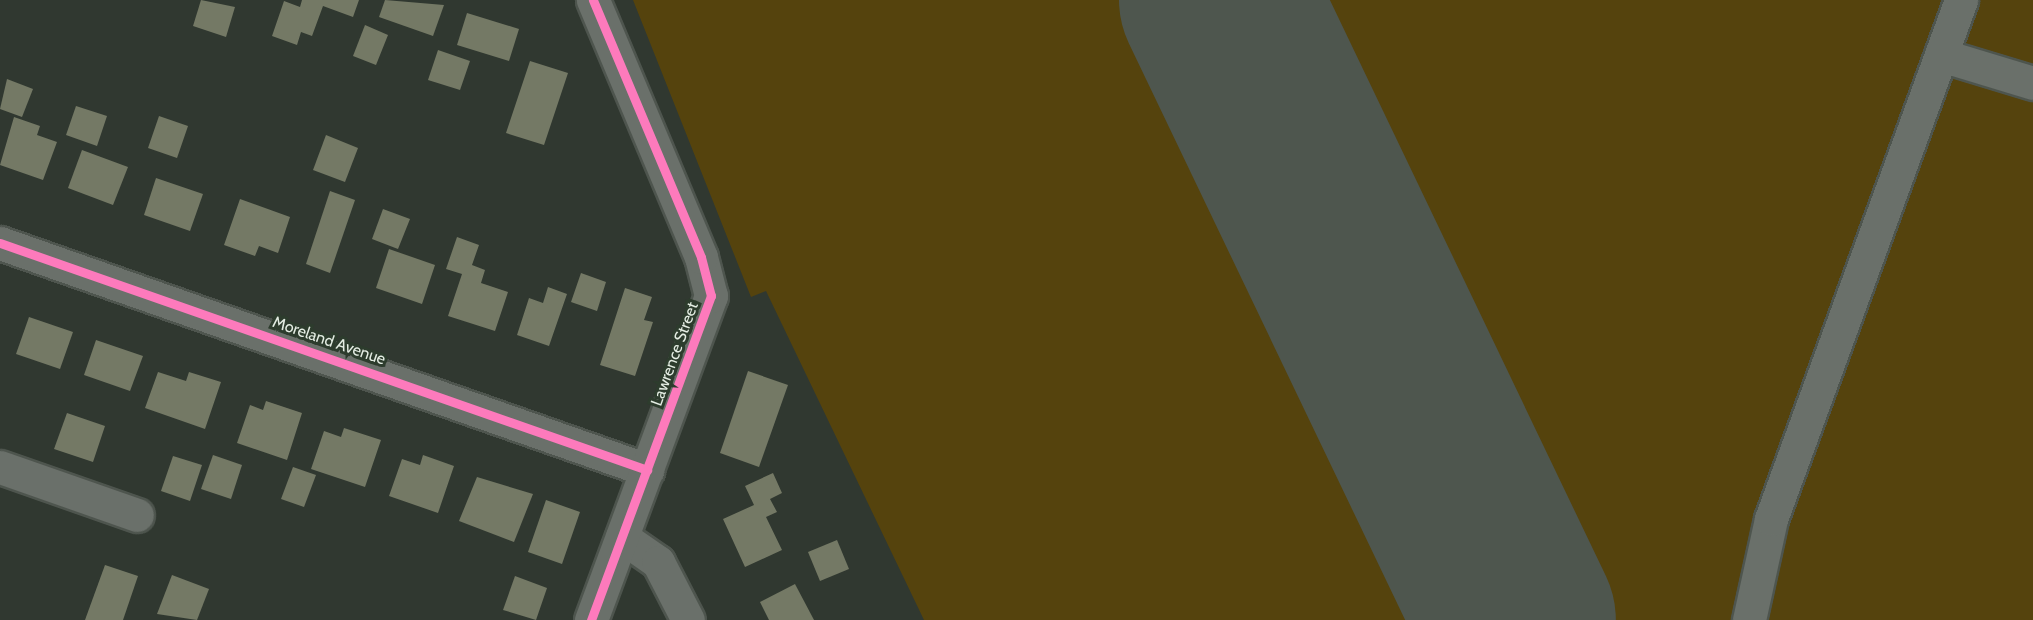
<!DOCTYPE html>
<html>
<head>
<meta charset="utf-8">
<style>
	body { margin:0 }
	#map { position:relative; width:2033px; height:620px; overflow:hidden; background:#303830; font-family:Cabin,sans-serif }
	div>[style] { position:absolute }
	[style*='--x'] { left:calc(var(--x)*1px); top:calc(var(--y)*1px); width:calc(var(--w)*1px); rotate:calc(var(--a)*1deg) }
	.green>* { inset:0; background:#55430d }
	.runway>* { height:200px; margin:-100px; padding:0 100px; transform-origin:100px; border-radius:100px; background:#4e564e }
	.building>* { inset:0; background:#747965 }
	.roads { filter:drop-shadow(2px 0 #4e554e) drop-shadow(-2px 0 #4e554e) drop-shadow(0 2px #4e554e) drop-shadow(0 -2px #4e554e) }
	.minor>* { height:33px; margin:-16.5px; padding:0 16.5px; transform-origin:16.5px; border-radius:16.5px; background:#6a706a }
	.cycleway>* { height:9px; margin:-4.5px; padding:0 4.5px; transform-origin:4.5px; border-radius:4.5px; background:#fd7abc }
	span { translate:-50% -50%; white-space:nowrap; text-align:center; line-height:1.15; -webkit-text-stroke:6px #2d3c2d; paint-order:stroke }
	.street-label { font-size:16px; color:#e4ede3 }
</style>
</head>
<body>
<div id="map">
	<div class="green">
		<div style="clip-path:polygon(633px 0,1139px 0,1437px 620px,924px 620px,766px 291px,751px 297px)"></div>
		<div style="clip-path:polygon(1282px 0,2033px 0,2033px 620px,1577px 620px)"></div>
	</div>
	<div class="runway">
		<div style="--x:1219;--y:0;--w:687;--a:64.4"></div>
	</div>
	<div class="building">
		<div style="clip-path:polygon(201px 0,235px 7px,226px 37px,193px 26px)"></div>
		<div style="clip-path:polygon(302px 0,359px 0,353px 17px,323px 6px,312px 36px,301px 32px,297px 45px,272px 36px,284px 1px,300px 7px)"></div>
		<div style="clip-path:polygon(385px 0,444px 5px,433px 36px,379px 17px)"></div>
		<div style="clip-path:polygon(467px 13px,519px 29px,509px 61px,457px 45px)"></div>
		<div style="clip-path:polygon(365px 25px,388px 35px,376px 65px,353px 56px)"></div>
		<div style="clip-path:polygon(438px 50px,470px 61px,460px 90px,428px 80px)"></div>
		<div style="clip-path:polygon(530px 61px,568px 73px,544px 145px,506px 133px)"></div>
		<div style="clip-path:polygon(7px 79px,33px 89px,22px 117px,0 109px)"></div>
		<div style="clip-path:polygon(76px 106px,107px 116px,97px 146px,66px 135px)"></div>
		<div style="clip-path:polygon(159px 116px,188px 126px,177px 158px,148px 148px)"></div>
		<div style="clip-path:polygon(14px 117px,40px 126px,37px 135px,57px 142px,43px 180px,0 165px)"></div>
		<div style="clip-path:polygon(326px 135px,358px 148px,345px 182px,313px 170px)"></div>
		<div style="clip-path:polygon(82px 150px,128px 167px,113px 205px,68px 188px)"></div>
		<div style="clip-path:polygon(156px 178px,203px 194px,190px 231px,144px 215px)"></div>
		<div style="clip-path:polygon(330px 191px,355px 200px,330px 273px,306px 264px)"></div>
		<div style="clip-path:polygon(240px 199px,290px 217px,278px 253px,259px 246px,255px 256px,224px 245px)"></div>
		<div style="clip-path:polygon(383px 209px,410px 219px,398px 249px,372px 239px)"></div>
		<div style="clip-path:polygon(457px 237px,479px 245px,472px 265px,485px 270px,481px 283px,508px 292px,495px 331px,448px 316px,462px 274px,446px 269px)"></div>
		<div style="clip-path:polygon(389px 249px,435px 265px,422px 304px,376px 288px)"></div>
		<div style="clip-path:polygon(581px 273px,606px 282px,597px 311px,571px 302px)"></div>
		<div style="clip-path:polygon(548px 287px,567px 294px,549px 346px,517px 335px,529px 298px,543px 303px)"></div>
		<div style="clip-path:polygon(625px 288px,652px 297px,644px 320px,653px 322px,635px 376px,600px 365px)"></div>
		<div style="clip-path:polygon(29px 317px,73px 332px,60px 369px,16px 354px)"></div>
		<div style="clip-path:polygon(96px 340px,143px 356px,130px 391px,84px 375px)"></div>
		<div style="clip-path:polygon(748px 371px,788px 385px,759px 467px,720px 453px)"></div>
		<div style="clip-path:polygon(158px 372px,186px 381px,189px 372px,221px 382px,205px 429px,145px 408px)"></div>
		<div style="clip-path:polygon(266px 401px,302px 413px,287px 460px,237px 443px,250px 405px,263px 410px)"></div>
		<div style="clip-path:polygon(67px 413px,105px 426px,93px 462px,54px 449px)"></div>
		<div style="clip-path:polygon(344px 428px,381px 440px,365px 487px,311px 469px,324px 431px,341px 437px)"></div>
		<div style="clip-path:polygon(213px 455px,242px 465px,231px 499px,201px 489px)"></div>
		<div style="clip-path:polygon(423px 455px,454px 466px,438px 513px,389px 496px,402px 459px,420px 465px)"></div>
		<div style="clip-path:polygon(173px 456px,202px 465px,190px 501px,161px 491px)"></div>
		<div style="clip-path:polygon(293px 467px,316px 475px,304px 507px,281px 499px)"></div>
		<div style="clip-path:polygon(773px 473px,782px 493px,770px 499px,777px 512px,766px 517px,782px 550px,745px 567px,723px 519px,754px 505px,745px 486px)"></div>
		<div style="clip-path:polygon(477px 477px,533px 494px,514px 542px,459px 521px)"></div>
		<div style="clip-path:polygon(546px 500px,580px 512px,562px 564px,528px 552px)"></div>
		<div style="clip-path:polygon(837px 540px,849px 569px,820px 581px,808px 552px)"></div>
		<div style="clip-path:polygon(105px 565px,138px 576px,123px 620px,85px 620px)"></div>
		<div style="clip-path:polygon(172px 575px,209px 589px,197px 620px,157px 614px)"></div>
		<div style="clip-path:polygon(515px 576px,547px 588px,536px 620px,503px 610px)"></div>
		<div style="clip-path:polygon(795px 584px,814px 620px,769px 620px,760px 602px)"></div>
	</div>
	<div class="roads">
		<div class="minor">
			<div style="--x:1941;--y:55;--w:96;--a:16.9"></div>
			<div style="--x:0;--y:243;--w:686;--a:19.33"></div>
			<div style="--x:0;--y:467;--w:145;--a:19.3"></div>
			<div style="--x:622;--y:537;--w:44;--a:34.8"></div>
			<div style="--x:658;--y:562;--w:65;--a:62.7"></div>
			<div style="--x:591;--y:620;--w:346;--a:-69.7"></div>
			<div style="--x:711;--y:296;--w:40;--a:-104.4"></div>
			<div style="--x:701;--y:257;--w:279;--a:-112.8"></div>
			<div style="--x:1749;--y:620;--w:103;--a:-77.7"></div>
			<div style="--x:1771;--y:519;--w:553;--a:-69.89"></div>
		</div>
	</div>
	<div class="cycleway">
		<div style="--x:0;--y:243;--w:686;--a:19.33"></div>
		<div style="--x:591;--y:620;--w:346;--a:-69.7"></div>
		<div style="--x:711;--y:296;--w:40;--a:-104.4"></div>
		<div style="--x:701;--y:257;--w:279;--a:-112.8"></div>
	</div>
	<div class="street-label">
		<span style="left:329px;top:341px;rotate:19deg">Moreland Avenue</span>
		<span style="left:675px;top:354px;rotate:-70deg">Lawrence Street</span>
	</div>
</div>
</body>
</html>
